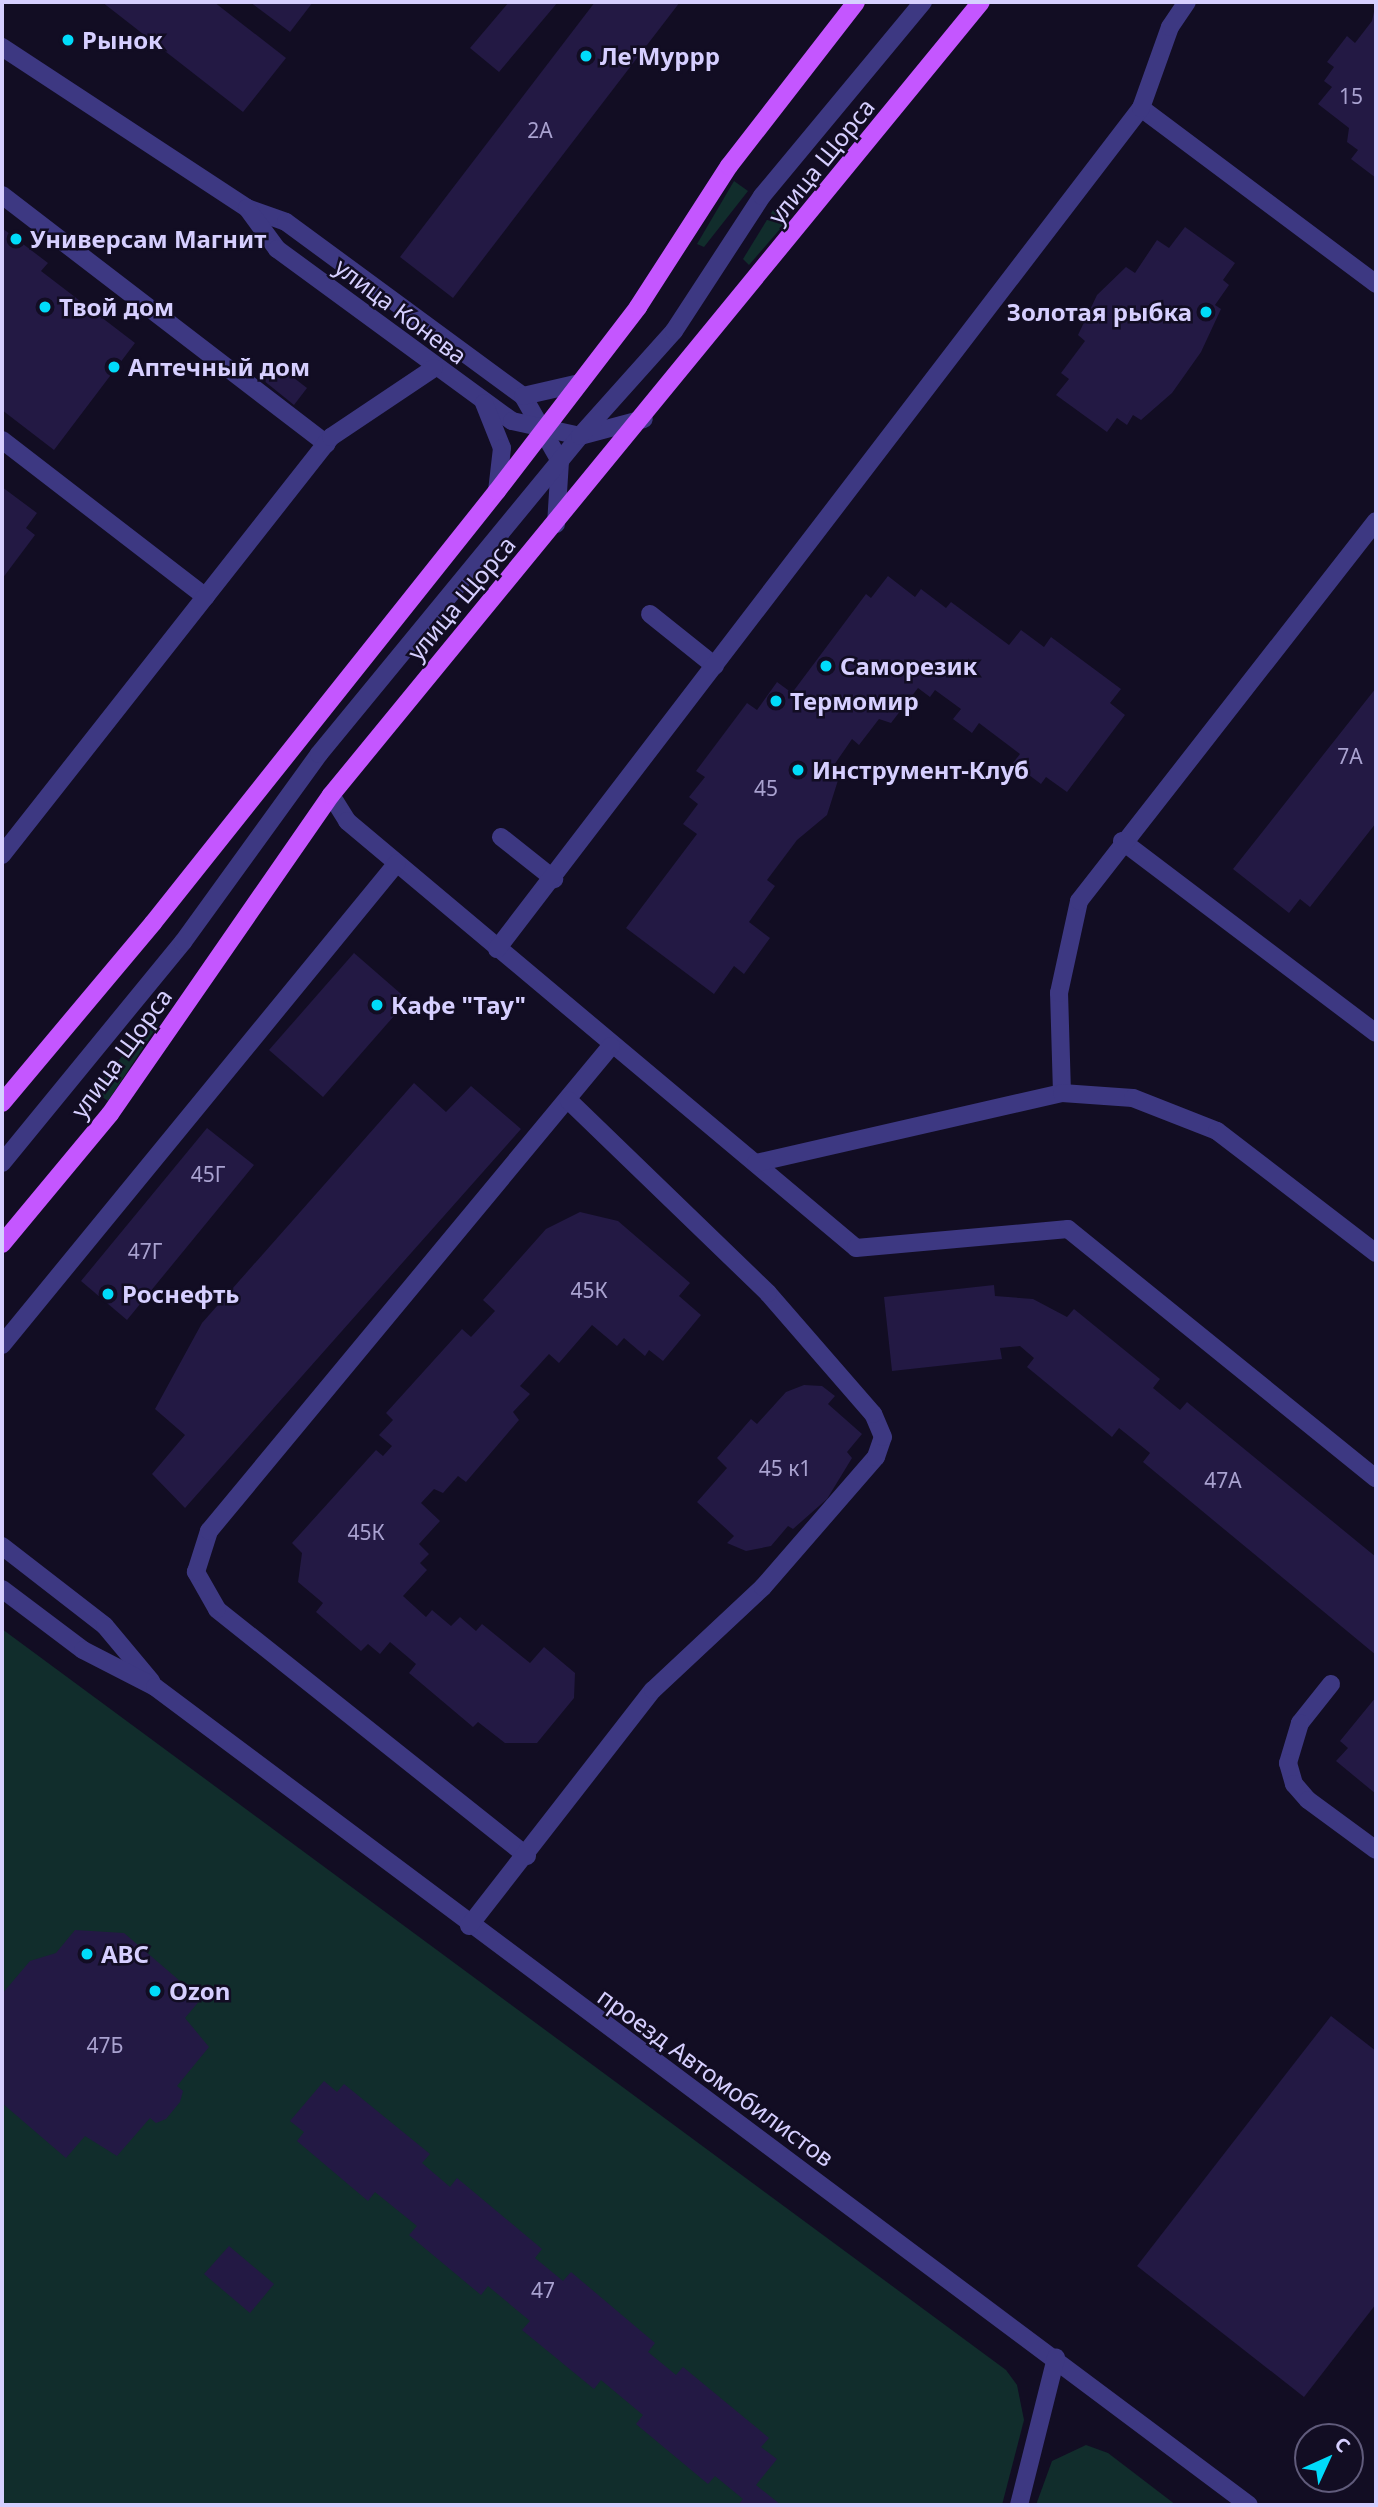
<!DOCTYPE html>
<html>
<head>
<meta charset="utf-8">
<style>
	body { margin:0 }
	#map { position:relative; width:1378px; height:2507px; overflow:hidden; background:#120d23; font-family:"Noto Sans",sans-serif }
	div>[style] { position:absolute }
	[style*='--x'] { left:calc(var(--x)*1px); top:calc(var(--y)*1px); width:calc(var(--w)*1px); rotate:calc(var(--a)*1deg) }
	.green>* { inset:0; background:#112d2c }
	.building>* { inset:0; background:#231944 }
	.minor>* { height:18px; margin:-9px; padding:0 9px; transform-origin:9px; border-radius:9px; background:#3d3882 }
	.major>* { height:18px; margin:-9px; padding:0 9px; transform-origin:9px; border-radius:9px; background:#c456ff }
	.dots>* { width:19px; height:19px; translate:-50% -50%; box-sizing:border-box; border:4px solid #120d23; border-radius:50% }
	span { translate:-50% -50%; white-space:nowrap; text-align:center; line-height:1.15; -webkit-text-stroke:5px #120d23; paint-order:stroke }
	.number-label { font-size:21px; color:#a9a2d0 }
	.number-label span { -webkit-text-stroke-width:0 }
	.poi-label { font-size:24px; color:#d6cfff; font-weight:700 }
	.left { translate:0 -50%; text-align:left }
	.right { translate:-100% -50%; text-align:right }
	.street-label { font-size:24px; color:#d6cfff }
	.frame { position:absolute; inset:0; border:4px solid #d6cfff; pointer-events:none }
	.north { position:absolute; left:1294px; top:2423px; width:70px; height:70px; box-sizing:border-box; background:#120d23; border:2px solid #605b7b; border-radius:50%; rotate:45deg; font-size:19px; font-weight:700; line-height:28px; text-align:center; color:#d6cfff }
	.north::after { content:''; display:block; margin:auto; width:24px; height:32px; background:#00dbfa; clip-path:polygon(50% 0,100% 100%,50% 72%,0 100%) }
</style>
</head>
<body>
<div id="map">
	<div class="green">
		<div style="clip-path:polygon(734px 181px,748px 191px,704px 247px,697px 244px)"></div>
		<div style="clip-path:polygon(773px 210px,787px 221px,749px 265px,743px 259px)"></div>
		<div style="clip-path:polygon(152px 1019px,158px 1025px,108px 1101px,94px 1091px)"></div>
		<div style="clip-path:polygon(2px 1629px,1006px 2370px,1017px 2385px,1024px 2420px,1002px 2505px,2px 2505px)"></div>
		<div style="clip-path:polygon(1086px 2445px,1108px 2453px,1176px 2505px,1036px 2505px,1052px 2461px)"></div>
	</div>
	<div class="building">
		<div style="clip-path:polygon(102px 2px,214px 2px,286px 58px,243px 112px)"></div>
		<div style="clip-path:polygon(250px 2px,313px 2px,290px 32px)"></div>
		<div style="clip-path:polygon(509px 2px,558px 2px,499px 72px,470px 48px)"></div>
		<div style="clip-path:polygon(595px 2px,680px 2px,453px 298px,400px 257px)"></div>
		<div style="clip-path:polygon(1376px 2px,1376px 178px,1351px 159px,1358px 150px,1347px 142px,1349px 128px,1318px 104px,1332px 87px,1324px 81px,1334px 67px,1327px 62px,1347px 36px,1355px 43px,1372px 21px)"></div>
		<div style="clip-path:polygon(1185px 227px,1235px 263px,1223px 280px,1229px 285px,1215px 305px,1221px 309px,1201px 352px,1172px 393px,1141px 420px,1133px 415px,1127px 425px,1117px 418px,1107px 432px,1056px 395px,1069px 379px,1061px 373px,1085px 341px,1078px 335px,1097px 295px,1126px 267px,1135px 273px,1157px 240px,1169px 248px)"></div>
		<div style="clip-path:polygon(2px 228px,48px 263px,41px 271px,135px 343px,54px 450px,2px 410px)"></div>
		<div style="clip-path:polygon(276px 364px,307px 388px,294px 405px,263px 380px)"></div>
		<div style="clip-path:polygon(2px 487px,37px 513px,26px 528px,35px 535px,2px 579px)"></div>
		<div style="clip-path:polygon(888px 576px,915px 597px,921px 589px,946px 608px,951px 602px,1009px 645px,1021px 630px,1044px 647px,1051px 637px,1121px 689px,1110px 703px,1125px 715px,1067px 792px,1046px 777px,1041px 784px,1013px 763px,1020px 754px,979px 723px,972px 733px,953px 719px,961px 709px,935px 690px,930px 697px,918px 688px,891px 723px,879px 719px,859px 745px,852px 739px,832px 768px,840px 774px,827px 815px,797px 840px,767px 880px,775px 886px,749px 922px,770px 938px,744px 974px,734px 966px,714px 994px,626px 928px,697px 834px,683px 824px,698px 804px,689px 797px,705px 777px,696px 771px,747px 703px,757px 710px,777px 682px,792px 693px,866px 594px,871px 598px)"></div>
		<div style="clip-path:polygon(1376px 688px,1376px 823px,1310px 907px,1300px 899px,1289px 913px,1233px 869px)"></div>
		<div style="clip-path:polygon(354px 953px,408px 1000px,323px 1097px,269px 1050px)"></div>
		<div style="clip-path:polygon(414px 1083px,446px 1112px,471px 1086px,521px 1129px,185px 1508px,152px 1474px,185px 1435px,155px 1409px,202px 1323px)"></div>
		<div style="clip-path:polygon(207px 1128px,254px 1165px,127px 1320px,81px 1281px)"></div>
		<div style="clip-path:polygon(580px 1212px,618px 1221px,690px 1283px,679px 1296px,701px 1315px,663px 1361px,649px 1350px,645px 1356px,624px 1338px,617px 1346px,592px 1325px,559px 1363px,549px 1354px,520px 1386px,530px 1394px,513px 1412px,519px 1420px,466px 1482px,458px 1476px,443px 1493px,434px 1489px,421px 1503px,440px 1521px,419px 1544px,429px 1554px,420px 1563px,427px 1570px,403px 1596px,426px 1617px,432px 1610px,451px 1626px,460px 1617px,476px 1631px,482px 1624px,530px 1663px,544px 1647px,575px 1673px,574px 1698px,537px 1743px,505px 1743px,478px 1722px,473px 1727px,409px 1673px,416px 1664px,390px 1642px,380px 1654px,368px 1644px,361px 1651px,316px 1612px,323px 1603px,298px 1582px,302px 1553px,292px 1543px,376px 1450px,383px 1456px,392px 1446px,379px 1435px,393px 1420px,386px 1413px,462px 1329px,471px 1337px,495px 1311px,483px 1300px,546px 1229px)"></div>
		<div style="clip-path:polygon(994px 1285px,995px 1296px,1033px 1299px,1067px 1317px,1074px 1309px,1160px 1379px,1153px 1388px,1180px 1410px,1187px 1402px,1376px 1557px,1376px 1655px,1143px 1462px,1150px 1453px,1119px 1428px,1112px 1437px,1027px 1367px,1034px 1358px,1020px 1346px,1000px 1348px,1002px 1359px,892px 1371px,884px 1297px)"></div>
		<div style="clip-path:polygon(804px 1385px,822px 1386px,835px 1396px,828px 1404px,862px 1434px,847px 1452px,852px 1458px,827px 1499px,793px 1529px,788px 1526px,771px 1546px,746px 1551px,727px 1543px,734px 1536px,697px 1502px,727px 1468px,717px 1458px,751px 1419px,757px 1424px,786px 1392px)"></div>
		<div style="clip-path:polygon(1376px 1697px,1376px 1794px,1336px 1761px,1348px 1748px,1340px 1741px)"></div>
		<div style="clip-path:polygon(75px 1930px,124px 1933px,201px 1999px,185px 2018px,209px 2047px,177px 2086px,183px 2091px,180px 2102px,166px 2119px,156px 2123px,150px 2118px,117px 2156px,85px 2136px,66px 2158px,2px 2103px,2px 1994px,30px 1961px,56px 1953px)"></div>
		<div style="clip-path:polygon(1331px 2016px,1376px 2051px,1376px 2304px,1304px 2397px,1137px 2266px)"></div>
		<div style="clip-path:polygon(324px 2081px,337px 2092px,344px 2084px,430px 2154px,422px 2163px,450px 2187px,457px 2178px,542px 2249px,535px 2258px,563px 2281px,571px 2272px,655px 2343px,648px 2352px,676px 2375px,683px 2367px,769px 2438px,761px 2447px,777px 2459px,756px 2485px,781px 2505px,738px 2505px,743px 2499px,715px 2476px,708px 2484px,636px 2424px,643px 2415px,601px 2380px,594px 2389px,522px 2330px,530px 2321px,488px 2286px,481px 2295px,409px 2235px,417px 2226px,375px 2192px,368px 2201px,297px 2141px,304px 2132px,290px 2121px)"></div>
		<div style="clip-path:polygon(229px 2246px,274px 2284px,250px 2313px,204px 2274px)"></div>
	</div>
	<div class="minor">
		<div style="--x:2;--y:47;--w:293;--a:33.3"></div>
		<div style="--x:247;--y:208;--w:41;--a:19.7"></div>
		<div style="--x:286;--y:222;--w:294;--a:36.3"></div>
		<div style="--x:523;--y:396;--w:75;--a:60.4"></div>
		<div style="--x:560;--y:461;--w:63;--a:93.6"></div>
		<div style="--x:1141;--y:108;--w:294;--a:36.8"></div>
		<div style="--x:2;--y:195;--w:409;--a:37.5"></div>
		<div style="--x:247;--y:208;--w:51;--a:53.8"></div>
		<div style="--x:277;--y:249;--w:291;--a:36.2"></div>
		<div style="--x:512;--y:421;--w:70;--a:12.4"></div>
		<div style="--x:580;--y:436;--w:66;--a:-14.9"></div>
		<div style="--x:523;--y:396;--w:58;--a:-12.8"></div>
		<div style="--x:484;--y:403;--w:48;--a:68.2"></div>
		<div style="--x:502;--y:448;--w:43;--a:96.6"></div>
		<div style="--x:2;--y:440;--w:257;--a:37.6"></div>
		<div style="--x:650;--y:614;--w:83;--a:38.7"></div>
		<div style="--x:331;--y:795;--w:31;--a:58"></div>
		<div style="--x:347;--y:821;--w:664;--a:39.99"></div>
		<div style="--x:856;--y:1248;--w:213;--a:-5.1"></div>
		<div style="--x:1068;--y:1229;--w:396;--a:39"></div>
		<div style="--x:501;--y:837;--w:68;--a:38.4"></div>
		<div style="--x:1122;--y:841;--w:318;--a:37.1"></div>
		<div style="--x:2;--y:855;--w:532;--a:-51.79"></div>
		<div style="--x:331;--y:437;--w:124;--a:-33.8"></div>
		<div style="--x:497;--y:949;--w:1059;--a:-52.56"></div>
		<div style="--x:1141;--y:108;--w:86;--a:-70.3"></div>
		<div style="--x:1170;--y:27;--w:30;--a:-56"></div>
		<div style="--x:1062;--y:1093;--w:100;--a:-91.7"></div>
		<div style="--x:1059;--y:993;--w:94;--a:-77.7"></div>
		<div style="--x:1079;--y:901;--w:482;--a:-52"></div>
		<div style="--x:2;--y:1163;--w:286;--a:-50.7"></div>
		<div style="--x:183;--y:942;--w:232;--a:-54.1"></div>
		<div style="--x:319;--y:754;--w:411;--a:-50.6"></div>
		<div style="--x:580;--y:436;--w:141;--a:-48.2"></div>
		<div style="--x:674;--y:331;--w:161;--a:-56.9"></div>
		<div style="--x:762;--y:196;--w:252;--a:-50.3"></div>
		<div style="--x:756;--y:1163;--w:314;--a:-12.9"></div>
		<div style="--x:1062;--y:1093;--w:71;--a:4"></div>
		<div style="--x:1133;--y:1098;--w:90;--a:21.4"></div>
		<div style="--x:1217;--y:1131;--w:200;--a:37.5"></div>
		<div style="--x:2;--y:1345;--w:623;--a:-50.67"></div>
		<div style="--x:2;--y:1546;--w:130;--a:37.8"></div>
		<div style="--x:105;--y:1626;--w:72;--a:50.1"></div>
		<div style="--x:2;--y:1589;--w:101;--a:37"></div>
		<div style="--x:83;--y:1650;--w:81;--a:27.2"></div>
		<div style="--x:155;--y:1687;--w:1366;--a:36.79"></div>
		<div style="--x:1331;--y:1684;--w:50;--a:128.5"></div>
		<div style="--x:1300;--y:1723;--w:42;--a:106.7"></div>
		<div style="--x:1288;--y:1763;--w:22;--a:74"></div>
		<div style="--x:1294;--y:1784;--w:21;--a:49"></div>
		<div style="--x:1308;--y:1800;--w:84;--a:36.3"></div>
		<div style="--x:527;--y:1856;--w:396;--a:-141.5"></div>
		<div style="--x:217;--y:1609;--w:43;--a:-119.6"></div>
		<div style="--x:196;--y:1572;--w:43;--a:-72.4"></div>
		<div style="--x:209;--y:1531;--w:630;--a:-50.35"></div>
		<div style="--x:469;--y:1926;--w:299;--a:-52.1"></div>
		<div style="--x:653;--y:1690;--w:151;--a:-43.1"></div>
		<div style="--x:763;--y:1587;--w:172;--a:-49"></div>
		<div style="--x:876;--y:1457;--w:21;--a:-71"></div>
		<div style="--x:883;--y:1437;--w:25;--a:-113"></div>
		<div style="--x:873;--y:1414;--w:160;--a:-131"></div>
		<div style="--x:768;--y:1293;--w:277;--a:-136"></div>
		<div style="--x:1019;--y:2505;--w:152;--a:-75.9"></div>
	</div>
	<div class="major">
		<div style="--x:2;--y:1103;--w:235;--a:-50"></div>
		<div style="--x:153;--y:923;--w:552;--a:-51.47"></div>
		<div style="--x:497;--y:491;--w:232;--a:-52.5"></div>
		<div style="--x:638;--y:307;--w:168;--a:-57.2"></div>
		<div style="--x:729;--y:166;--w:207;--a:-52.2"></div>
		<div style="--x:2;--y:1244;--w:169;--a:-50.3"></div>
		<div style="--x:110;--y:1114;--w:388;--a:-55.3"></div>
		<div style="--x:331;--y:795;--w:1025;--a:-50.66"></div>
	</div>
	<div class="dots">
		<div style="left:68px;top:40px;background:#00dbfa"></div>
		<div style="left:586px;top:56px;background:#00dbfa"></div>
		<div style="left:16px;top:239px;background:#00dbfa"></div>
		<div style="left:45px;top:307px;background:#00dbfa"></div>
		<div style="left:1206px;top:312px;background:#00dbfa"></div>
		<div style="left:114px;top:367px;background:#00dbfa"></div>
		<div style="left:826px;top:666px;background:#00dbfa"></div>
		<div style="left:776px;top:701px;background:#00dbfa"></div>
		<div style="left:798px;top:770px;background:#00dbfa"></div>
		<div style="left:377px;top:1005px;background:#00dbfa"></div>
		<div style="left:108px;top:1294px;background:#00dbfa"></div>
		<div style="left:87px;top:1954px;background:#00dbfa"></div>
		<div style="left:155px;top:1991px;background:#00dbfa"></div>
	</div>
	<div class="number-label">
		<span style="left:1351px;top:96px">15</span>
		<span style="left:540px;top:130px">2А</span>
		<span style="left:1350px;top:756px">7А</span>
		<span style="left:766px;top:788px">45</span>
		<span style="left:208px;top:1174px">45Г</span>
		<span style="left:145px;top:1251px">47Г</span>
		<span style="left:589px;top:1290px">45К</span>
		<span style="left:785px;top:1468px">45 к1</span>
		<span style="left:1223px;top:1480px">47А</span>
		<span style="left:366px;top:1532px">45К</span>
		<span style="left:105px;top:2045px">47Б</span>
		<span style="left:543px;top:2290px">47</span>
	</div>
	<div class="poi-label">
		<span class="left" style="left:82px;top:40px">Рынок</span>
		<span class="left" style="left:600px;top:56px">Ле'Муррр</span>
		<span class="left" style="left:30px;top:239px">Универсам Магнит</span>
		<span class="left" style="left:59px;top:307px">Твой дом</span>
		<span class="right" style="left:1192px;top:312px">Золотая рыбка</span>
		<span class="left" style="left:128px;top:367px">Аптечный дом</span>
		<span class="left" style="left:840px;top:666px">Саморезик</span>
		<span class="left" style="left:790px;top:701px">Термомир</span>
		<span class="left" style="left:812px;top:770px">Инструмент-Клуб</span>
		<span class="left" style="left:391px;top:1005px">Кафе "Тау"</span>
		<span class="left" style="left:122px;top:1294px">Роснефть</span>
		<span class="left" style="left:101px;top:1954px">АВС</span>
		<span class="left" style="left:169px;top:1991px">Ozon</span>
	</div>
	<div class="street-label">
		<span style="left:821px;top:161px;rotate:-51deg">улица Щорса</span>
		<span style="left:401px;top:311px;rotate:37deg">улица Конева</span>
		<span style="left:461px;top:598px;rotate:-50deg">улица Щорса</span>
		<span style="left:121px;top:1053px;rotate:-54deg">улица Щорса</span>
		<span style="left:716px;top:2077px;rotate:36deg">проезд Автомобилистов</span>
	</div>
	<div class="frame"></div>
	<div class="north">С</div>
</div>
</body>
</html>
